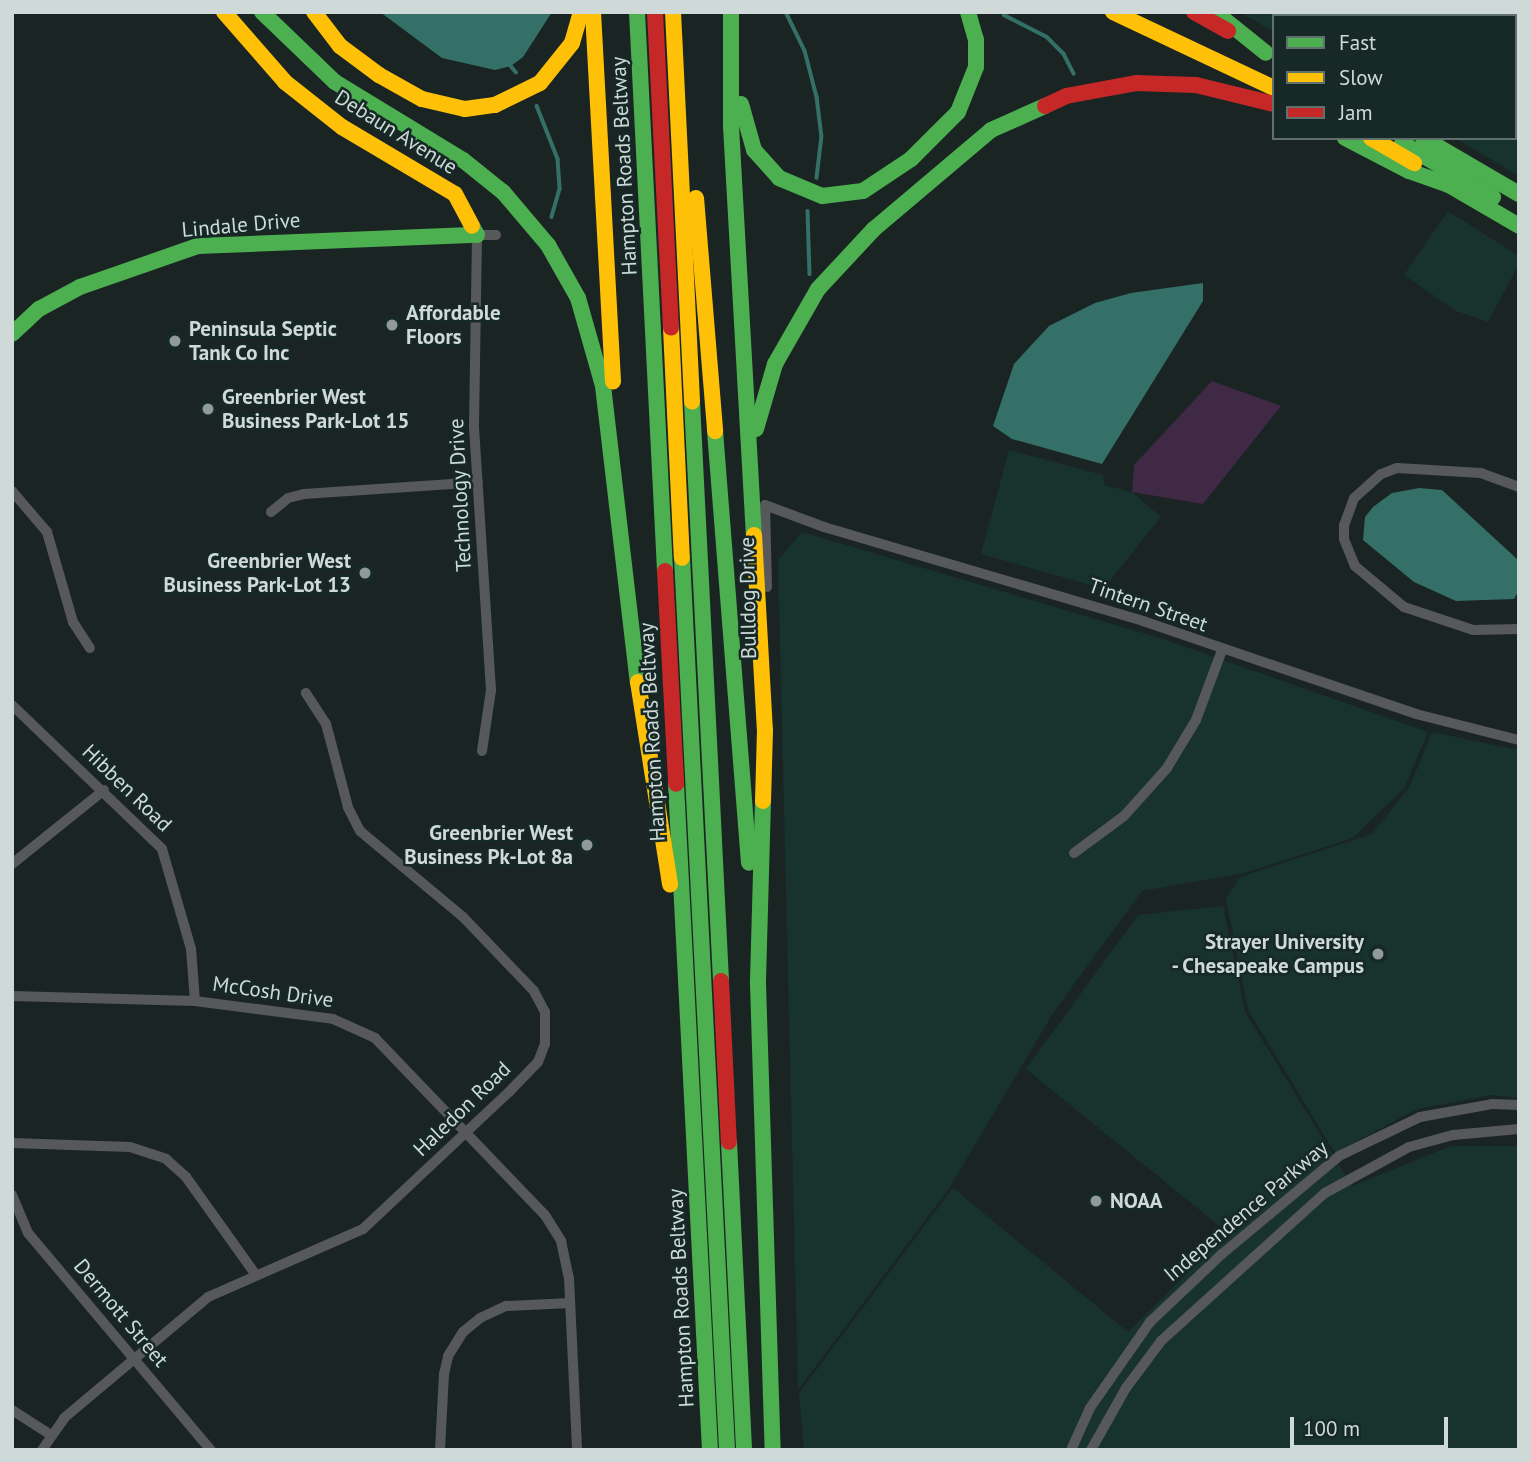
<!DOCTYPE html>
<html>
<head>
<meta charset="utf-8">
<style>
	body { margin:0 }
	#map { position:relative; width:1531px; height:1462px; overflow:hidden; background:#1a2523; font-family:"PT Sans",sans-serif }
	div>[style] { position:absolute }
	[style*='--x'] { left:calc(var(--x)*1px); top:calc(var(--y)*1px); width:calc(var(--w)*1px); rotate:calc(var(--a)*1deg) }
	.built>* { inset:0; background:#18322e }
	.green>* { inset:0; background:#402944 }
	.water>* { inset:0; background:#347067 }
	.stream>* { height:3.5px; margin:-1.75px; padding:0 1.75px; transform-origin:1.75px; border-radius:1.75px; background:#347067 }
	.street>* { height:10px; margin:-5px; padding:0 5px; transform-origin:5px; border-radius:5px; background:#57585a }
	.fast>* { height:16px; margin:-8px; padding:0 8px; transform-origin:8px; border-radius:8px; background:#4caf50 }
	.slow>* { height:16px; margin:-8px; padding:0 8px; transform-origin:8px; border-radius:8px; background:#ffc107 }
	.jam>* { height:16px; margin:-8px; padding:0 8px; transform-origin:8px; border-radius:8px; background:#c62828 }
	.dots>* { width:19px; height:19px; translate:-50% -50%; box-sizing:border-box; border:4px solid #162926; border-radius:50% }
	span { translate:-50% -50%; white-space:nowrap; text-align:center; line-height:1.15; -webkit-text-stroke:5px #162926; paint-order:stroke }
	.street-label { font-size:21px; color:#cfdad8 }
	.poi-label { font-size:21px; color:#cfdad8; font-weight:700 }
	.left { translate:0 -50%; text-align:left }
	.right { translate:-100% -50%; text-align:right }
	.frame { position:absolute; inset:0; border:14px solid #cfdad8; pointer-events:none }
	.legend { position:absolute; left:1272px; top:14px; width:245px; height:126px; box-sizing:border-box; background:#162926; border:2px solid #60706d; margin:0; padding:9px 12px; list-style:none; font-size:21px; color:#cfdad8 }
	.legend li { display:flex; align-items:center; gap:14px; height:35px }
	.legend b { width:35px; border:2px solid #60706d }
	.scale { position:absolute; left:1290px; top:1417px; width:158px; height:32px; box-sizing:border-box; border:4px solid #cfdad8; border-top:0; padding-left:9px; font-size:21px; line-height:24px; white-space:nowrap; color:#cfdad8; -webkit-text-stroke:5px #162926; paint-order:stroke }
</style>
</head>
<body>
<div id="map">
	<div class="built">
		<div style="clip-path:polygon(1240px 12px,1519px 12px,1519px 176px,1455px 138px,1515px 138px,1515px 16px,1274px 16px,1274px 32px)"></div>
		<div style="clip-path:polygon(1448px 211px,1519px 256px,1519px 264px,1488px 322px,1456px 311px,1404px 275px)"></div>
		<div style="clip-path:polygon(1009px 450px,1103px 475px,1104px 485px,1132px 492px,1161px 517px,1109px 582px,1097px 579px,1094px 586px,981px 554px)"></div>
		<div style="clip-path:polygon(802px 532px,1163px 639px,1428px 732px,1405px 787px,1353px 838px,1244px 873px,1142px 891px,1053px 1013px,950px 1187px,798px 1390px,778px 560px)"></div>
		<div style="clip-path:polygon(1432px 732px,1519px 750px,1519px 1098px,1492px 1095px,1417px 1109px,1335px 1153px,1248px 1010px,1226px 899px,1240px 877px,1372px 834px,1410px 786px)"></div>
		<div style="clip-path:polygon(1223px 906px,1245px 1012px,1352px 1186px,1451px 1146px,1519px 1146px,1519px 1450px,804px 1450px,799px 1393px,953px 1188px,1128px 1332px,1228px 1233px,1026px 1069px,1138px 915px)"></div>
	</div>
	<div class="green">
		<div style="clip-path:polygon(1212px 381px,1281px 406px,1203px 504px,1132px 492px,1134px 465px)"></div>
	</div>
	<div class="water">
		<div style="clip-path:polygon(380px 12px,552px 12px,523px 57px,511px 66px,495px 70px,442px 58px)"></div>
		<div style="clip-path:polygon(1203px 283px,1203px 301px,1102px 464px,1012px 439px,993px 426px,1014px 364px,1049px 326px,1095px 303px,1131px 293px)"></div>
		<div style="clip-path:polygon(1419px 488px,1442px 490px,1517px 559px,1519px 590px,1514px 599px,1456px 601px,1414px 582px,1363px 540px,1365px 517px,1373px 507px,1392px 493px)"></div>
	</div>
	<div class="stream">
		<div style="--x:786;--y:12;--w:43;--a:64"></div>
		<div style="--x:805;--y:51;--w:48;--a:75.4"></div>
		<div style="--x:817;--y:97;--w:39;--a:83"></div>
		<div style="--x:822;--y:136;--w:42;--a:96.8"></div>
		<div style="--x:1004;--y:15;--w:48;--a:27.1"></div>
		<div style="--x:1047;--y:37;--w:24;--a:45"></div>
		<div style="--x:1064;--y:54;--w:22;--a:63"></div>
		<div style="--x:511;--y:66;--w:8;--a:50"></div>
		<div style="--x:537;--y:106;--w:57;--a:68.4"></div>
		<div style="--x:558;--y:159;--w:30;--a:86"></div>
		<div style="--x:560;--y:189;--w:29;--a:106"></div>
		<div style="--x:808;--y:211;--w:63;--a:88.2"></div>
	</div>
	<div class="street">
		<div style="--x:1515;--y:90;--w:4;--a:-14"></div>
		<div style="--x:1519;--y:487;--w:40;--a:-159.8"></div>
		<div style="--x:1481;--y:473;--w:84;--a:-176.6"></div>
		<div style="--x:1397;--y:468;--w:17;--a:159"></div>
		<div style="--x:1381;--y:474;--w:36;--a:138"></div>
		<div style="--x:1354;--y:498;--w:29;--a:110"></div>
		<div style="--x:1344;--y:525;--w:14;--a:90"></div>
		<div style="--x:1344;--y:539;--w:29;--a:68"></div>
		<div style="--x:1355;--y:566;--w:64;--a:39.9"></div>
		<div style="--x:1404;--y:607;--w:73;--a:18.4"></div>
		<div style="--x:1473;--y:630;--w:46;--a:-1.2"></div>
		<div style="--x:12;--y:491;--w:54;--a:49.5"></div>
		<div style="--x:47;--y:532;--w:94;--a:73.9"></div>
		<div style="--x:73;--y:622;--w:31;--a:57"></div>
		<div style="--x:271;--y:512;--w:22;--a:-39"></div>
		<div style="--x:288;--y:498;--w:16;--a:-14"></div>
		<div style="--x:304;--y:494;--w:174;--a:-3.9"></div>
		<div style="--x:767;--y:587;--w:82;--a:-91.4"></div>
		<div style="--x:765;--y:505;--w:63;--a:20.4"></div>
		<div style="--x:824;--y:527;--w:333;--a:16.4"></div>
		<div style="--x:1143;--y:621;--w:288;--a:18.8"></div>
		<div style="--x:1416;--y:714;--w:106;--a:14.2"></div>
		<div style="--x:12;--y:705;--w:208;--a:43.8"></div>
		<div style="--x:162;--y:849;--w:104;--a:73.8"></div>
		<div style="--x:191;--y:949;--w:52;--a:85.6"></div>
		<div style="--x:482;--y:751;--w:62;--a:-81.6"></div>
		<div style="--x:491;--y:690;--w:265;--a:-93.7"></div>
		<div style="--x:474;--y:426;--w:191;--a:-89.1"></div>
		<div style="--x:477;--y:235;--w:19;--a:0"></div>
		<div style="--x:1074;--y:853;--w:62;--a:-36.5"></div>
		<div style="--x:1124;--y:816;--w:64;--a:-48.1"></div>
		<div style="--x:1167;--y:768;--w:56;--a:-58.9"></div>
		<div style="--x:1196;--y:720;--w:75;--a:-69.6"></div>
		<div style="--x:12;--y:864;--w:118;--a:-38.8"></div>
		<div style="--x:12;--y:996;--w:183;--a:1.6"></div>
		<div style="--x:195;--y:1001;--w:139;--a:7.4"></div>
		<div style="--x:333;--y:1019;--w:46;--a:24.3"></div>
		<div style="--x:375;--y:1038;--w:245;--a:46.2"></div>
		<div style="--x:545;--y:1215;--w:31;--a:58"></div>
		<div style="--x:561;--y:1241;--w:38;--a:78"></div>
		<div style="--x:569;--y:1278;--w:172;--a:87.3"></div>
		<div style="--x:12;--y:1143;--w:118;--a:1.9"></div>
		<div style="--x:130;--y:1147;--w:38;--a:18"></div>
		<div style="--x:166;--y:1159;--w:27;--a:42"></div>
		<div style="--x:186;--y:1177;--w:120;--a:54.5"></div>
		<div style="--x:12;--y:1195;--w:41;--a:67.2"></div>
		<div style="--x:28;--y:1233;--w:284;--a:49.9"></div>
		<div style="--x:12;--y:1410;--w:46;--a:32.7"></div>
		<div style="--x:42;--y:1450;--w:39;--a:-55"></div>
		<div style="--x:64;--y:1418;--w:188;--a:-40"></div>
		<div style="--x:208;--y:1297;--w:169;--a:-23.7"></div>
		<div style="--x:363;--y:1229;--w:200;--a:-43.2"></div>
		<div style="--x:509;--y:1092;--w:42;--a:-46"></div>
		<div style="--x:538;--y:1062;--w:19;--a:-69"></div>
		<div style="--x:545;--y:1044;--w:32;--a:-90"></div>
		<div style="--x:545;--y:1012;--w:24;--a:-118"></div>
		<div style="--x:534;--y:991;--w:103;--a:-133.8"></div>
		<div style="--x:463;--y:917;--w:134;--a:-140.1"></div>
		<div style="--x:360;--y:831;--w:27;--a:-117"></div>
		<div style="--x:348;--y:807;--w:86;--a:-104.8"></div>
		<div style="--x:326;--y:724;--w:37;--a:-123"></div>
		<div style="--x:440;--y:1450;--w:76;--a:-87"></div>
		<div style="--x:444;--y:1374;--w:18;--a:-77"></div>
		<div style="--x:448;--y:1356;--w:28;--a:-58"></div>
		<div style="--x:463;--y:1332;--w:22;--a:-39"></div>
		<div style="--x:480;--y:1318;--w:29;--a:-25"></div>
		<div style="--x:506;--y:1306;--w:64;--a:-2.7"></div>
		<div style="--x:1071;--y:1450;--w:46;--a:-65.7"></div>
		<div style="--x:1090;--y:1408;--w:105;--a:-55.1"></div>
		<div style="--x:1150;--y:1322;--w:99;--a:-43.4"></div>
		<div style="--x:1222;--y:1254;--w:153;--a:-39.9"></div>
		<div style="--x:1339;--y:1156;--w:90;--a:-25.7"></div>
		<div style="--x:1420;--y:1117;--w:73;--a:-10.2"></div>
		<div style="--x:1492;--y:1104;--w:27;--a:2"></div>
		<div style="--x:1091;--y:1450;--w:71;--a:-60.6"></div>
		<div style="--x:1126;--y:1388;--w:59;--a:-53.3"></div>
		<div style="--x:1161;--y:1341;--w:221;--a:-42.1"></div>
		<div style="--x:1325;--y:1193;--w:96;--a:-28.7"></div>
		<div style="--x:1409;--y:1147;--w:46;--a:-15.3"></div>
		<div style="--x:1453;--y:1135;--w:66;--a:-5.2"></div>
	</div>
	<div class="fast">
		<div style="--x:262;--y:12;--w:101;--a:43.8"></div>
		<div style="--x:335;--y:82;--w:150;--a:31.4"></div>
		<div style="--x:463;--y:160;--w:51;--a:38.7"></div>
		<div style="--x:503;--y:192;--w:70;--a:49.7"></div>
		<div style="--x:548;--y:245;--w:61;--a:60.5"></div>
		<div style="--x:578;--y:298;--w:91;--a:74.1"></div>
		<div style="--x:603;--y:386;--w:298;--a:83.3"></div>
		<div style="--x:637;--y:12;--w:560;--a:87.13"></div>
		<div style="--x:731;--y:12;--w:114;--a:90"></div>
		<div style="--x:731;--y:126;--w:410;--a:86.8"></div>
		<div style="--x:1215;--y:12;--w:65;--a:38.8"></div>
		<div style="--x:741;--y:104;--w:48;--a:74.2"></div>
		<div style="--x:754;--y:150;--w:38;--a:48"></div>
		<div style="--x:779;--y:178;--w:47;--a:22.7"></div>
		<div style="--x:822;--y:196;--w:41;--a:-7"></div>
		<div style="--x:863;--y:191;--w:58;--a:-33.7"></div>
		<div style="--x:911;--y:159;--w:66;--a:-45"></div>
		<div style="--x:958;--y:112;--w:48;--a:-68.2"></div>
		<div style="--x:976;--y:67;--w:27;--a:-90"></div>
		<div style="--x:976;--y:40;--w:29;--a:-106"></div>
		<div style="--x:1345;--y:138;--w:72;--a:27.3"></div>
		<div style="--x:1409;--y:171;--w:42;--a:19.3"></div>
		<div style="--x:1423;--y:138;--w:111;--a:30.3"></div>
		<div style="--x:1402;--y:143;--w:106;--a:30.7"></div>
		<div style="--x:1437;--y:178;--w:95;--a:30.3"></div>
		<div style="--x:12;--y:334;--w:37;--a:-43"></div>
		<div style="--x:39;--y:309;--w:47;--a:-28.2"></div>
		<div style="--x:80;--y:287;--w:125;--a:-19.2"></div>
		<div style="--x:198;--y:246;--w:279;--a:-2.3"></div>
		<div style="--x:477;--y:235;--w:10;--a:-119"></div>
		<div style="--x:692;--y:402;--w:580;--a:87.13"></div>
		<div style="--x:756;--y:429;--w:68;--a:-73.7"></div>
		<div style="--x:775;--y:364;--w:86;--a:-60.2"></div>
		<div style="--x:818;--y:289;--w:82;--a:-47"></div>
		<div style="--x:874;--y:229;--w:153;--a:-40.2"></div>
		<div style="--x:991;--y:130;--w:59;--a:-24"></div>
		<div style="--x:715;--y:431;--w:433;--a:85.5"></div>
		<div style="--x:682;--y:558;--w:893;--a:87.11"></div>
		<div style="--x:676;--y:784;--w:667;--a:87.08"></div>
		<div style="--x:763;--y:801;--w:183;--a:91.6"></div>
		<div style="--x:758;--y:984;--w:466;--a:88.2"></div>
		<div style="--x:729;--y:1142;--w:308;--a:87.2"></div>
	</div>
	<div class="slow">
		<div style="--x:224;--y:12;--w:93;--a:48.9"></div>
		<div style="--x:285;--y:82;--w:73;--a:38.3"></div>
		<div style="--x:342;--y:127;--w:131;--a:30.7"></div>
		<div style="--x:455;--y:194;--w:36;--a:62"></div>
		<div style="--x:314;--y:12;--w:43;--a:52.6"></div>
		<div style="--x:340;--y:46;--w:49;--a:36.6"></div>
		<div style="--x:379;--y:75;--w:49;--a:29.2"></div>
		<div style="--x:422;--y:99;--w:44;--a:13.1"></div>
		<div style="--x:465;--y:109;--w:30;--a:-8"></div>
		<div style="--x:495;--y:105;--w:50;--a:-26.1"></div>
		<div style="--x:540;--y:83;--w:51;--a:-51.3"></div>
		<div style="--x:572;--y:43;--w:32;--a:-74"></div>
		<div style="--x:593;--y:12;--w:370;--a:86.9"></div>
		<div style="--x:673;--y:12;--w:390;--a:87.2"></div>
		<div style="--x:1113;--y:12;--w:178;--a:25.3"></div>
		<div style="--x:1371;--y:138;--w:50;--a:30.2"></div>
		<div style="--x:696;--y:198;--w:234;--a:85.3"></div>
		<div style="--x:671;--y:328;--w:230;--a:87.3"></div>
		<div style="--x:754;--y:535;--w:195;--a:86.8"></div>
		<div style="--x:765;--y:730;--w:71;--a:91.6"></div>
		<div style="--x:638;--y:682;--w:205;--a:81"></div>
	</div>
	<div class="jam">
		<div style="--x:655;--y:12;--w:316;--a:87.1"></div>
		<div style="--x:1194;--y:12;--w:39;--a:29"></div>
		<div style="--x:1045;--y:106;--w:23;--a:-25"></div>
		<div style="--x:1066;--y:96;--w:71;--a:-10.5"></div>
		<div style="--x:1136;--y:83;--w:60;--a:1.9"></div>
		<div style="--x:1196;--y:85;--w:80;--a:13.7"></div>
		<div style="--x:665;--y:571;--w:213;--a:87"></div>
		<div style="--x:721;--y:981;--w:161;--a:87.2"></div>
	</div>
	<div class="dots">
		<div style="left:392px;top:325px;background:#909b99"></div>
		<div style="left:175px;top:341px;background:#909b99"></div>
		<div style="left:208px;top:409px;background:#909b99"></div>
		<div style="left:365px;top:573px;background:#909b99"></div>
		<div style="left:587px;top:845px;background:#909b99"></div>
		<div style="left:1378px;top:954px;background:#909b99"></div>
		<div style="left:1096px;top:1201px;background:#909b99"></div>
	</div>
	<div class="street-label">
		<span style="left:396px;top:132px;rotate:32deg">Debaun Avenue</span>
		<span style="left:624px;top:166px;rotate:-93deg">Hampton Roads Beltway</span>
		<span style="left:241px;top:225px;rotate:-5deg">Lindale Drive</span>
		<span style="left:460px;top:495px;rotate:-93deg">Technology Drive</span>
		<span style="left:748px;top:598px;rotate:-91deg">Bulldog Drive</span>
		<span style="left:1148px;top:605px;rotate:19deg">Tintern Street</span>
		<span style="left:652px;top:732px;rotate:-93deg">Hampton Roads Beltway</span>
		<span style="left:127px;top:788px;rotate:44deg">Hibben Road</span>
		<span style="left:273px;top:992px;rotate:8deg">McCosh Drive</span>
		<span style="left:462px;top:1109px;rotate:-44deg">Haledon Road</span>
		<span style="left:1246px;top:1211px;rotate:-40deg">Independence Parkway</span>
		<span style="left:681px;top:1298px;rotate:-93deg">Hampton Roads Beltway</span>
		<span style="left:121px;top:1313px;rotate:50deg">Dermott Street</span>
	</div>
	<div class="poi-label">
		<span class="left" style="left:406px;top:325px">Affordable<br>Floors</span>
		<span class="left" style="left:189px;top:341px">Peninsula Septic<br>Tank Co Inc</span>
		<span class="left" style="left:222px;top:409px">Greenbrier West<br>Business Park-Lot 15</span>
		<span class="right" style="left:351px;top:573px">Greenbrier West<br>Business Park-Lot 13</span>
		<span class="right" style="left:573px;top:845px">Greenbrier West<br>Business Pk-Lot 8a</span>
		<span class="right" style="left:1364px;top:954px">Strayer University<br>- Chesapeake Campus</span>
		<span class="left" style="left:1110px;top:1201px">NOAA</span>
	</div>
	<div class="frame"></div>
	<ul class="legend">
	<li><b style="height:9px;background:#4caf50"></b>Fast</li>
	<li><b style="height:9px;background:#ffc107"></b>Slow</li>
	<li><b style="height:9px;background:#c62828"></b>Jam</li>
	</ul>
	<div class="scale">100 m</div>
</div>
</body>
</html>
